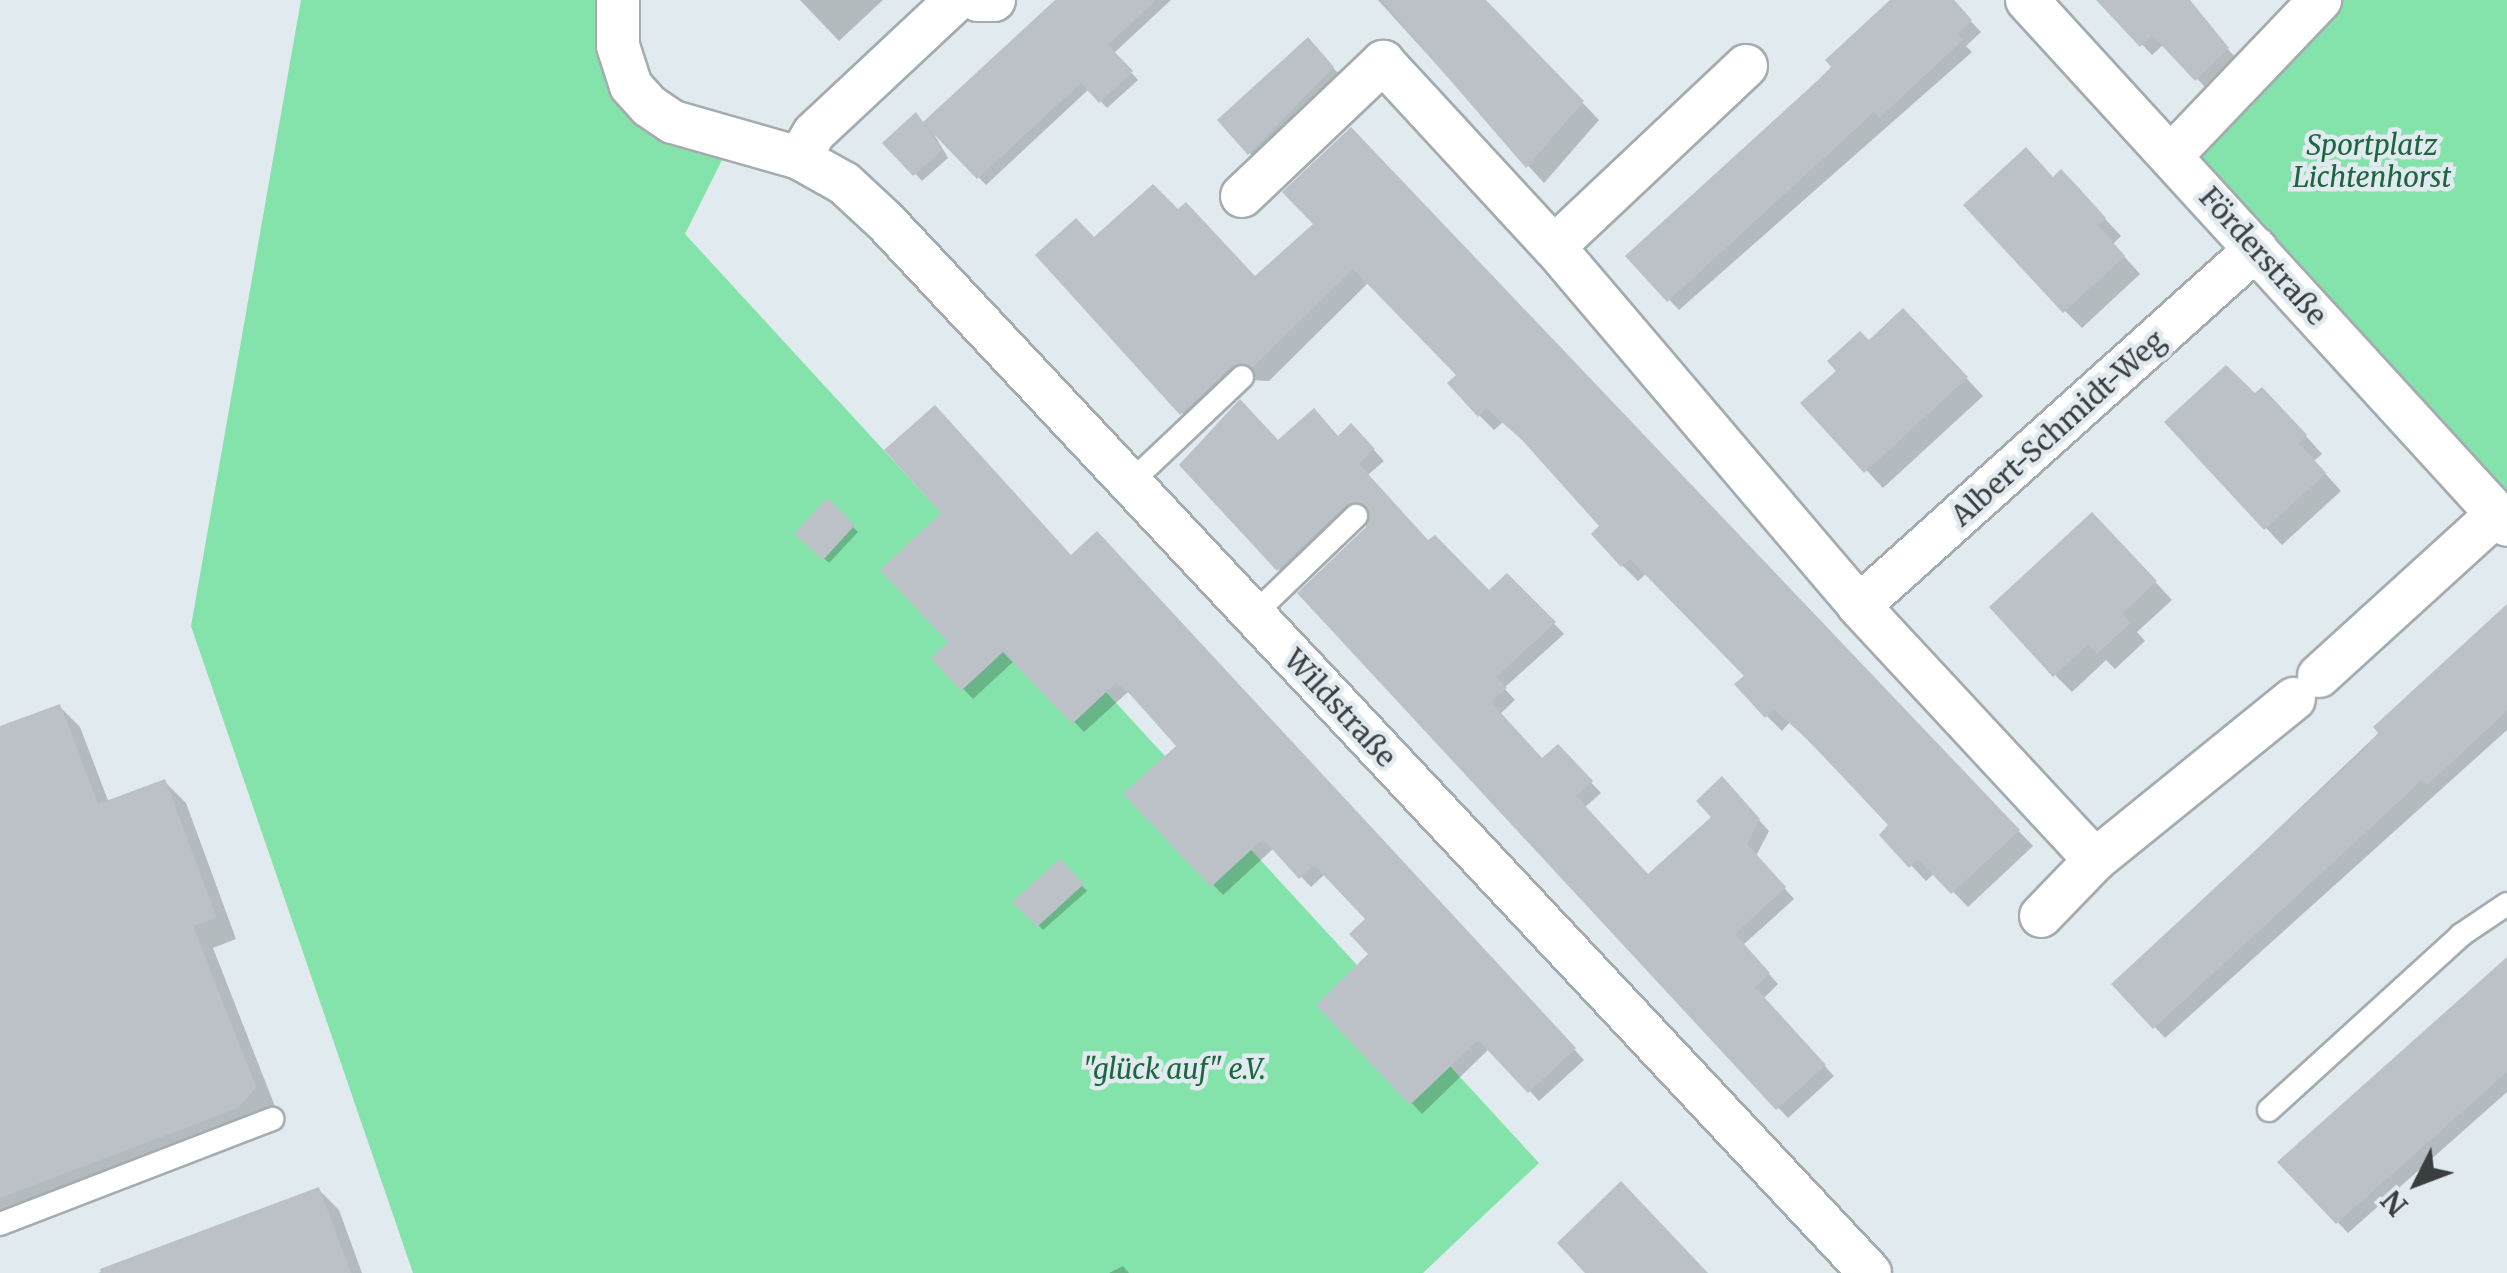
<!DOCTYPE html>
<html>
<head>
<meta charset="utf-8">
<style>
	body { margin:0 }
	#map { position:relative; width:2507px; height:1273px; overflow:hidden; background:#e1eaee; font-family:Merriweather,serif }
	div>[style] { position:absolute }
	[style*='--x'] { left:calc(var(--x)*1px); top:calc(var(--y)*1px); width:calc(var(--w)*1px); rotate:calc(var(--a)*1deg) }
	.green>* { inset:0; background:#84e3ab }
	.shadow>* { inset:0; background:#0003 }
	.building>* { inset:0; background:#bcc1c8 }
	.roads { filter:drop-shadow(2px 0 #a4acb0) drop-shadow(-2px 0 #a4acb0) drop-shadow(0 2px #a4acb0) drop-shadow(0 -2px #a4acb0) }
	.service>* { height:22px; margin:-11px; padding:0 11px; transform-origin:11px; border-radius:11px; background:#fff }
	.minor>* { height:42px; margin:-21px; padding:0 21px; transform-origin:21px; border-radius:21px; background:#fff }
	span { translate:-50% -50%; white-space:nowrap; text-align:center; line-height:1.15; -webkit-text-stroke:9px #e1eaee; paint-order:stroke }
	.park-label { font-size:28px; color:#1c6741; font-style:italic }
	.street-label { font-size:28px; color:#3a3e3f }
	.north { position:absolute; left:2367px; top:1133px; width:100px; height:100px; -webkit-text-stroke:8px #e1eaee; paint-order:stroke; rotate:228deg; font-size:28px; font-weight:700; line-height:40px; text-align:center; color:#3a3e3f }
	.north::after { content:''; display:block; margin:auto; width:35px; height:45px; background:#3a3e3f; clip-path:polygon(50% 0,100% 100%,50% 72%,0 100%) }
</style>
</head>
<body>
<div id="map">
	<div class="green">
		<div style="clip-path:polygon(301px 0,611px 0,611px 49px,730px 144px,685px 234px,1539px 1163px,1423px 1273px,413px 1273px,191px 626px)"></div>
		<div style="clip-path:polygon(2334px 0,2507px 0,2507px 513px,2187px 156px)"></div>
	</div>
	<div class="shadow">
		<div style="clip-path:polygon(800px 0,883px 0,839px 41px)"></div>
		<div style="clip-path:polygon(1059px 0,1171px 0,1114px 53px,1138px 80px,1107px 108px,1089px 89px,986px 185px,928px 124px,948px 158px,922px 181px,886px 143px,924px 124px)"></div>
		<div style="clip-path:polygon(1378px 0,1484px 0,1599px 120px,1544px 183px)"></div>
		<div style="clip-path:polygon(1894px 0,1951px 0,1981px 32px,1966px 46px,1972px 52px,1679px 310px,1629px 257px,1819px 83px)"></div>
		<div style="clip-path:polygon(2100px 0,2182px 0,2238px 60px,2207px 89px,2164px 44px,2152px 55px)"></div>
		<div style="clip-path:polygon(1308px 41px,1338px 73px,1255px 159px,1220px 121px)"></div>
		<div style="clip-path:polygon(1366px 145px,2033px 846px,1968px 907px,1935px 873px,1926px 881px,1882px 835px,1891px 825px,1790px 722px,1782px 731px,1767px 716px,1747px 676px,1647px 573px,1638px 581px,1623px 566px,1594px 534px,1603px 526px,1533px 448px,1503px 422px,1494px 430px,1479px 415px,1460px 375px,1369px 282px,1269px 381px,1248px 380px,1197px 428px,1182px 413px,1094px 240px,1256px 279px,1316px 224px)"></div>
		<div style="clip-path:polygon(2054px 180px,2095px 208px,2121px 236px,2113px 244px,2140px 274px,2082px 328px,2065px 311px)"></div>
		<div style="clip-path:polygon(1920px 328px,1983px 396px,1883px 488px,1804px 403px,1869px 343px)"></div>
		<div style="clip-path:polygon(2255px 397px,2296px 425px,2322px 454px,2314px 461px,2341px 491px,2282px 545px,2167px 422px)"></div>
		<div style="clip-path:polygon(1240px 403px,1279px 443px,1361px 436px,1384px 461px,1368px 475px,1429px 543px,1489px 594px,1530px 598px,1564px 634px,1504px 688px,1515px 700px,1500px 714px,1543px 761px,1558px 747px,1601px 793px,1584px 808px,1648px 877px,1715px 818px,1732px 790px,1769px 831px,1756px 856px,1794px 899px,1743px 945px,1778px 984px,1763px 999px,1834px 1076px,1788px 1118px,1301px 594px,1369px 528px,1369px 514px,1289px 580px,1182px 465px)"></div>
		<div style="clip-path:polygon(827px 502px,858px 532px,829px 563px,797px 534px)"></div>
		<div style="clip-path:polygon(2109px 532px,2172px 600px,2137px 632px,2145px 641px,2115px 669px,2106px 660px,2072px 692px,2055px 675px)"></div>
		<div style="clip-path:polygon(1107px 545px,1584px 1060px,1539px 1101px,1490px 1048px,1422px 1114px,1319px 1005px,1372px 954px,1368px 919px,1325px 874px,1311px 887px,1274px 848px,1223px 895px,1126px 794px,1180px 746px,1128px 692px,1084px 732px,1015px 660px,973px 699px,934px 658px,1072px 558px)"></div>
		<div style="clip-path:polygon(2507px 611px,2507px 730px,2165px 1038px,2115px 984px)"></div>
		<div style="clip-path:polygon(59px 706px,80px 727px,109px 803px,165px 782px,186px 803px,236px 939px,213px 948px,276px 1109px,0 1226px,0 729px)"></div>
		<div style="clip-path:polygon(1060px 862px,1087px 891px,1043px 930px,1016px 902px)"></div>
		<div style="clip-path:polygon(2507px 985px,2507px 1092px,2348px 1233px,2281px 1163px)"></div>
		<div style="clip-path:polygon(319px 1190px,339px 1210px,362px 1273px,98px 1273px)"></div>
		<div style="clip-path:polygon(1123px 1266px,1129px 1273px,1109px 1273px)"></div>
	</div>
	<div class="building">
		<div style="clip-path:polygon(1055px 0,1156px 0,1108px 45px,1133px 71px,1099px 103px,1081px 83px,977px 179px,925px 125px,942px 150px,913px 176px,882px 143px,916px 112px,923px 122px)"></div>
		<div style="clip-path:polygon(1381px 0,1486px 0,1584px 101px,1526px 168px)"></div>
		<div style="clip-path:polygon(1890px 0,1954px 0,1972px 20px,1958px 34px,1963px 40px,1879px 118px,1874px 112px,1667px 302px,1625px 256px,1817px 81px,1831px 67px,1825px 60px)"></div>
		<div style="clip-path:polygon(2096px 0,2190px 0,2229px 48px,2195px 81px,2152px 35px,2140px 47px)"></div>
		<div style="clip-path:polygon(1308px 37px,1334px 67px,1248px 155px,1217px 120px)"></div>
		<div style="clip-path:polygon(1351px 127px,2020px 830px,1951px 894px,1918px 859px,1909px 868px,1879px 835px,1888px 825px,1809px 741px,1774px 709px,1765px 718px,1734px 684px,1744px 676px,1630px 559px,1621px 567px,1591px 534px,1599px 526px,1522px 440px,1486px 408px,1478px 417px,1447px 383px,1456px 375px,1353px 269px,1253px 367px,1232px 366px,1180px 415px,1035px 255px,1076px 218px,1094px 237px,1153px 184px,1178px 209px,1186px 202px,1255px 276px,1313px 224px,1282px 192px)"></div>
		<div style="clip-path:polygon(2026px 147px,2053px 177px,2061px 169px,2078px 187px,2106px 218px,2098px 225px,2125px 256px,2063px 313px,1963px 205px)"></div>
		<div style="clip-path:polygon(1903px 308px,1968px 377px,1864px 473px,1800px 403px,1836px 371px,1827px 361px,1860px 331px,1869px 340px)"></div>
		<div style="clip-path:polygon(2226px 365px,2255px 393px,2262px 387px,2279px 405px,2307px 435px,2299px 443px,2326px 473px,2264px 530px,2164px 422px)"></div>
		<div style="clip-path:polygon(1240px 399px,1278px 440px,1314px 408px,1338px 436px,1351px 423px,1375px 449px,1359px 464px,1428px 540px,1435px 535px,1489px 590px,1507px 573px,1556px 622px,1496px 677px,1507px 688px,1491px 702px,1542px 758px,1558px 744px,1593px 781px,1576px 796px,1648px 874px,1711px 817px,1696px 801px,1722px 776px,1760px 819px,1747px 844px,1786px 887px,1735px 934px,1770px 973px,1755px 987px,1826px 1065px,1776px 1110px,1297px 593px,1366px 527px,1367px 506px,1346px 505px,1277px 571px,1179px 465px)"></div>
		<div style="clip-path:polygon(935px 405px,1071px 555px,1097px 531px,1576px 1048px,1528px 1093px,1478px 1040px,1410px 1105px,1316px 1005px,1368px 954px,1349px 934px,1365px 919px,1314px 865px,1299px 879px,1263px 839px,1211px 887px,1123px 794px,1176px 746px,1129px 693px,1116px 683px,1072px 724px,1003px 652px,961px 691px,931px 658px,948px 642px,880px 570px,941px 513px,884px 450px)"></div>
		<div style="clip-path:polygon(827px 498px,855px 525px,823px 560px,794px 534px)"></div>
		<div style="clip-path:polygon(2092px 512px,2157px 581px,2122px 614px,2130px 623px,2097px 654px,2088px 644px,2053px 677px,1989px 607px)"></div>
		<div style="clip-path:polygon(2507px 604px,2507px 711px,2427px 785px,2422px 780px,2153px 1029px,2111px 984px,2365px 749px,2378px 733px,2373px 727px)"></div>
		<div style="clip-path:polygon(60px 704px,98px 804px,165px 779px,217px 918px,193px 926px,256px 1087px,238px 1108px,0 1198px,0 726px)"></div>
		<div style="clip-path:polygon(1060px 859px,1084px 884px,1037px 927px,1012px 902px)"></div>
		<div style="clip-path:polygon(2507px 957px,2507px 1072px,2336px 1224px,2277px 1162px)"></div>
		<div style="clip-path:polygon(1621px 1181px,1708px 1273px,1585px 1273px,1557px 1243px)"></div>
		<div style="clip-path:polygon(319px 1187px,351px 1273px,101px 1273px,100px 1269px)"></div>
	</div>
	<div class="roads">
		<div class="service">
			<div style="--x:1130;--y:483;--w:154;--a:-43.4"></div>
			<div style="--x:1253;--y:615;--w:143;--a:-43.9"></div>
			<div style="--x:2269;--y:1110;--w:260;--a:-42.3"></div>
			<div style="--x:2461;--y:935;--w:55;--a:-34"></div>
			<div style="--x:0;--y:1224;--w:292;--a:-21.1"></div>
		</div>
		<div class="minor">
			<div style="--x:618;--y:0;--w:46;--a:90"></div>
			<div style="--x:618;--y:46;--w:42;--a:72"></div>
			<div style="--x:631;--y:86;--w:27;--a:48"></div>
			<div style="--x:649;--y:106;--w:29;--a:34"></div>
			<div style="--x:673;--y:122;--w:131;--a:15.9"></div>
			<div style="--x:799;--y:158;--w:51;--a:29.1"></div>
			<div style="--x:844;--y:183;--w:56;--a:42.8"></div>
			<div style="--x:885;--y:221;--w:1441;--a:46.88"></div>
			<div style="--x:978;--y:0;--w:16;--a:0"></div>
			<div style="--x:2027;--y:0;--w:711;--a:47.56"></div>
			<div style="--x:1746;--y:66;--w:264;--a:136.7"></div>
			<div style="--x:1554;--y:247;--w:471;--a:49.6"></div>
			<div style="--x:2171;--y:156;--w:216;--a:-46.3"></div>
			<div style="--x:799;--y:158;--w:29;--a:-59"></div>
			<div style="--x:814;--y:133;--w:195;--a:-43.1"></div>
			<div style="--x:1242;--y:196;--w:195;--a:-43.5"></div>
			<div style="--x:1383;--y:62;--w:252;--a:47.3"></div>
			<div style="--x:2319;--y:676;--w:241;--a:-42.3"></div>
			<div style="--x:2095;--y:860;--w:347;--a:-132.9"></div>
			<div style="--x:1859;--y:606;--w:534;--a:-41.96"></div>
			<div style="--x:2041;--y:916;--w:78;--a:-46"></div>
			<div style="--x:2095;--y:860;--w:256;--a:-39"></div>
		</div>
	</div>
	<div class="park-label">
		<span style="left:2372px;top:161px">Sportplatz<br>Lichtenhorst</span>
		<span style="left:1174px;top:1069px">"glück auf" e.V.</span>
	</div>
	<div class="street-label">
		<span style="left:2263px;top:256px;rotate:48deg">Förderstraße</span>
		<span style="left:2058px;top:428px;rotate:-42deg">Albert-Schmidt-Weg</span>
		<span style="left:1340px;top:708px;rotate:47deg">Wildstraße</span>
	</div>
	<div class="north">N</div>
</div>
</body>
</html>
